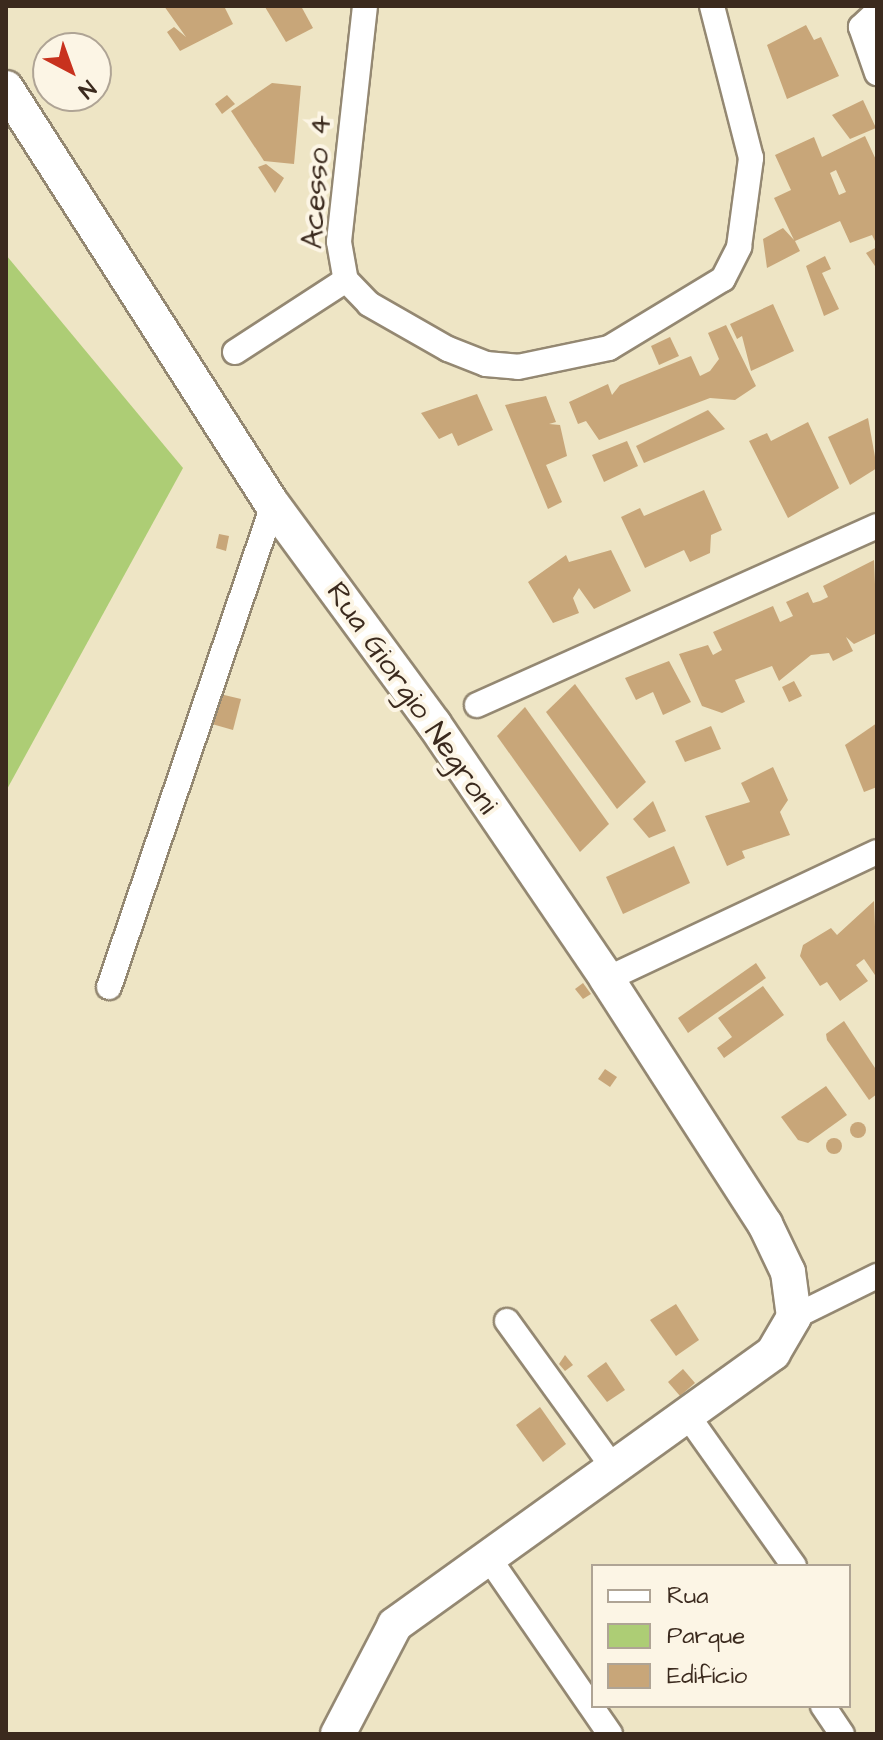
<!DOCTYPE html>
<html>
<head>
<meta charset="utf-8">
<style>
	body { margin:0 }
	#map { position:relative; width:883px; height:1740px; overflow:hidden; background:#eee5c5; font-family:"Architects Daughter",sans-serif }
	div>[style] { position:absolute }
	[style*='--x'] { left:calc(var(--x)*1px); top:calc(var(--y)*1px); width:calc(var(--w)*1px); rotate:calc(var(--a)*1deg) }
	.green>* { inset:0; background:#adcd75 }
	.building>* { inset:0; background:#c8a679 }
	.round { border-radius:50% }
	.roads { filter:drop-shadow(2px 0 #948872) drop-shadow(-2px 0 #948872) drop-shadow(0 2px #948872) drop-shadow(0 -2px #948872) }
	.street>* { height:24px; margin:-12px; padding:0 12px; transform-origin:12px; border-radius:12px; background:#fff }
	.secondary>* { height:34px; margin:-17px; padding:0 17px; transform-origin:17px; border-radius:17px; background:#fff }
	span { translate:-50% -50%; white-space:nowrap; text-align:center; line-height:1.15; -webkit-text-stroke:8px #fcf5e5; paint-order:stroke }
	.street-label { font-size:30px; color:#3b2a1e }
	.frame { position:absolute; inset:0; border:8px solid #3b2a1e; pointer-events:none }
	.legend { position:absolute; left:591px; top:1564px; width:260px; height:144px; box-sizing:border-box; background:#fcf5e5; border:2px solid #afa495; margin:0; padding:10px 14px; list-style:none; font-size:24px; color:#3b2a1e }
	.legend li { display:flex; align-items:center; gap:16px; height:40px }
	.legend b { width:40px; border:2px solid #afa495 }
	.north { position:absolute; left:32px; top:32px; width:80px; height:80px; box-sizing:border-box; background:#fcf5e5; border:2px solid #afa495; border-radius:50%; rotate:139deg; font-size:22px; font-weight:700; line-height:32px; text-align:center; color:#3b2a1e }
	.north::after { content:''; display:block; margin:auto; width:28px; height:36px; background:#c8321e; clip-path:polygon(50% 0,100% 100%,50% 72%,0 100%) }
</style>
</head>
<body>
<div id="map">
	<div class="green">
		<div style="clip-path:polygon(6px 255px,183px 468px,6px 791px)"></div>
	</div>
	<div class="building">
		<div style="clip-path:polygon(164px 6px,224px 6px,233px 24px,180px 51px,167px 32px,174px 27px,186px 37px)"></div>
		<div style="clip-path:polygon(301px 6px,313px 28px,286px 42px,265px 7px)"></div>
		<div style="clip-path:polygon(806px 25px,814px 40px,821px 37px,839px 76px,787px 99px,767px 45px)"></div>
		<div style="clip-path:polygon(272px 83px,301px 86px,294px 164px,264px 161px,231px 111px)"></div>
		<div style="clip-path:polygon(227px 95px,235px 104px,222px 114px,215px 104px)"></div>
		<div style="clip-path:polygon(863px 100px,876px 128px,850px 139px,832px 115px)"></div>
		<div style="clip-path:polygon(evenodd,865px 136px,877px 162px,877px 245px,872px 235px,850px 243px,840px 221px,795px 241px,800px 251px,767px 268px,763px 239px,783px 228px,794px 240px,774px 198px,791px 190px,775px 155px,814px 137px,822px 157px,865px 136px,836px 170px,846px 192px,839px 195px,830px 173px,836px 170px)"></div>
		<div style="clip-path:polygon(266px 164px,284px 178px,275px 193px,258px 167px)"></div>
		<div style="clip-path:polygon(877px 247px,877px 269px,866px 253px)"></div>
		<div style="clip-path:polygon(825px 256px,831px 269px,822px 273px,839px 309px,824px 316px,806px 266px)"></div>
		<div style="clip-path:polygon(773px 304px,794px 351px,751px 371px,742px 336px,737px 339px,730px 324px)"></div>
		<div style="clip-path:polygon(726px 325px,756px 386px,735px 400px,710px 398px,599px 440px,586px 421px,578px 424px,569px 402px,608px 384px,612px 395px,620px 385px,691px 356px,700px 376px,710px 371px,719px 359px,708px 333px)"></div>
		<div style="clip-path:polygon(670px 337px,679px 356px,659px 365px,651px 346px)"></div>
		<div style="clip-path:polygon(477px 394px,493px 430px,458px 446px,452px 433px,439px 439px,421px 413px)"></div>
		<div style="clip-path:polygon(546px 396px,556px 422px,549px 424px,560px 425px,567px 456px,546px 465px,562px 502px,548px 509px,505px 405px)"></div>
		<div style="clip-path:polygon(708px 410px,725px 429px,644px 463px,636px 446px)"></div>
		<div style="clip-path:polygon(868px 418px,877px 468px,850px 485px,828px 437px)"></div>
		<div style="clip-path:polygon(808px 422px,839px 488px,788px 518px,749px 441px,767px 433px,771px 441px)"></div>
		<div style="clip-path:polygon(627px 441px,638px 466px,604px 482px,592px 455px)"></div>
		<div style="clip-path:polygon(704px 490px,722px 530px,711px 535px,710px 553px,690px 562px,684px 550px,645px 568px,621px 517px,640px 508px,644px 516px)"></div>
		<div style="clip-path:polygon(219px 534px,229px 536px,226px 551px,216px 548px)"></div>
		<div style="clip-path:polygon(611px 550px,631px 591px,594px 609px,579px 588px,573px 598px,579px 613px,553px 623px,528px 582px,566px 555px,569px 562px)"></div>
		<div style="clip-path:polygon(874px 560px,877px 633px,854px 644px,846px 637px,853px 651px,833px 661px,829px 653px,811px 655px,779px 681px,772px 666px,735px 680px,745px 702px,722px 713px,702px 706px,679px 654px,708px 645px,713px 655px,722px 650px,713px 632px,773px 606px,780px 622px,793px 616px,786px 602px,808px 592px,813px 603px,820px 601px,828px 597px,823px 586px)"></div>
		<div style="clip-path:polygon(669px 661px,691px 702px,663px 715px,653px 692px,636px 700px,625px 678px)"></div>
		<div style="clip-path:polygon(794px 681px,802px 696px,789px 702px,782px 687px)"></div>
		<div style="clip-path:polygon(575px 684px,646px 782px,617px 809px,546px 712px)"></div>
		<div style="clip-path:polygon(220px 694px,241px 699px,233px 730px,212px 724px)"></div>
		<div style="clip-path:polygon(525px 707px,609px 824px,580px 852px,497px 736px)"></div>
		<div style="clip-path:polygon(877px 723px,877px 787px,864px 792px,845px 745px)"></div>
		<div style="clip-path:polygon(711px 726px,721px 749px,685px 762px,675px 741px)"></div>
		<div style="clip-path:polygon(773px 767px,788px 800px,780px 812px,790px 835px,742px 851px,745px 858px,727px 866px,705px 816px,750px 802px,741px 783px)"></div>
		<div style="clip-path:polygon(653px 801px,666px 831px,649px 838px,633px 819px)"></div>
		<div style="clip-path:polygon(674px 846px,690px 883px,623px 914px,606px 877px)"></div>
		<div style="clip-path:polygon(874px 901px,877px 978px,864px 959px,856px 965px,868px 981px,840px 1001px,827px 982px,820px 986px,800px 956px,803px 945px,831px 928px,837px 935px)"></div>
		<div style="clip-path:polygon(756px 963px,766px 978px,688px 1033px,678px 1018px)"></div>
		<div style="clip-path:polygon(583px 983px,591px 994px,583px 999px,575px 989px)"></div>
		<div style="clip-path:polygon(763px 986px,784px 1015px,724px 1058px,717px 1048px,732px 1037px,718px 1018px)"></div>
		<div style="clip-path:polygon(844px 1021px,877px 1071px,877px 1094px,869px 1100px,827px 1040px,826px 1034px)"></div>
		<div style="clip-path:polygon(605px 1069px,617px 1077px,610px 1087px,598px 1079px)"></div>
		<div style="clip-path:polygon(826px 1086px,847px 1115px,808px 1143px,798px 1140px,781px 1117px)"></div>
		<div class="round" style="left:850px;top:1122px;width:16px;height:16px"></div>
		<div class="round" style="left:826px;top:1138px;width:16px;height:16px"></div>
		<div style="clip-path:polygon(676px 1304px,699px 1340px,676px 1356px,650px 1320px)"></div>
		<div style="clip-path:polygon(565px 1355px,573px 1365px,565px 1371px,559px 1364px)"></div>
		<div style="clip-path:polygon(606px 1362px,625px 1390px,607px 1402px,587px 1376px)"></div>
		<div style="clip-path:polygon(683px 1369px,695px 1383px,680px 1396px,668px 1382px)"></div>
		<div style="clip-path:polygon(540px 1407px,566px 1444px,543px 1462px,516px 1425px)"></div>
	</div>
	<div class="roads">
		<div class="street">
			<div style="--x:365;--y:6;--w:237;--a:96.3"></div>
			<div style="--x:339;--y:242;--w:39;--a:80"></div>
			<div style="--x:346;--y:280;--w:33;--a:46"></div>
			<div style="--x:369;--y:304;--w:91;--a:29.7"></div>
			<div style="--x:448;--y:349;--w:41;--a:21.5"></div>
			<div style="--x:486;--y:364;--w:32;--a:5"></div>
			<div style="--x:518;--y:367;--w:93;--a:-11.8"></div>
			<div style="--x:609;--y:348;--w:133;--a:-31.2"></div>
			<div style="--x:723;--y:279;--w:36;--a:-63"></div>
			<div style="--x:739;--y:247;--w:90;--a:-82.3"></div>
			<div style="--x:751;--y:158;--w:157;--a:-104.4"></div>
			<div style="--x:877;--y:12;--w:22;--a:137"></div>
			<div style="--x:861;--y:27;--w:49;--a:70.8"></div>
			<div style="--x:235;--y:352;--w:132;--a:-33"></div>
			<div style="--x:477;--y:705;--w:438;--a:-24.1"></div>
			<div style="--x:607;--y:979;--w:298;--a:-25.2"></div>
			<div style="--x:109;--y:987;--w:509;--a:-71.21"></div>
			<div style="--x:794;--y:1317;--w:93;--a:-26.3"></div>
			<div style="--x:507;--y:1321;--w:184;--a:54.1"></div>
			<div style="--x:690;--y:1419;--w:180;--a:54.7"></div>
			<div style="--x:488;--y:1557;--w:215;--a:55.4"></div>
			<div style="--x:823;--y:1706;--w:34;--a:56"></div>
		</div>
		<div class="secondary">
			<div style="--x:6;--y:88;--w:495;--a:57.4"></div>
			<div style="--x:273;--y:505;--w:272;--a:53.7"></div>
			<div style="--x:434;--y:724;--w:308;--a:55.8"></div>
			<div style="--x:607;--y:979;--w:292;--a:57.2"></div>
			<div style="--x:765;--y:1224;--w:53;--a:64.4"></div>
			<div style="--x:788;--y:1272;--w:45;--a:82.4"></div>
			<div style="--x:794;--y:1317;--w:42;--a:120.3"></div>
			<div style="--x:773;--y:1353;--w:466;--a:144.3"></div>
			<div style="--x:395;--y:1625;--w:123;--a:117.6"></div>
		</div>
	</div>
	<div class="street-label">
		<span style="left:317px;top:182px;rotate:-86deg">Acesso 4</span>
		<span style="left:412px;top:698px;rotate:55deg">Rua Giorgio Negroni</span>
	</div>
	<div class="frame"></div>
	<ul class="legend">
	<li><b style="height:10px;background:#fff"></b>Rua</li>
	<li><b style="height:22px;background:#adcd75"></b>Parque</li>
	<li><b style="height:22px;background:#c8a679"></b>Edifício</li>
	</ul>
	<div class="north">N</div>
</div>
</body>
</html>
